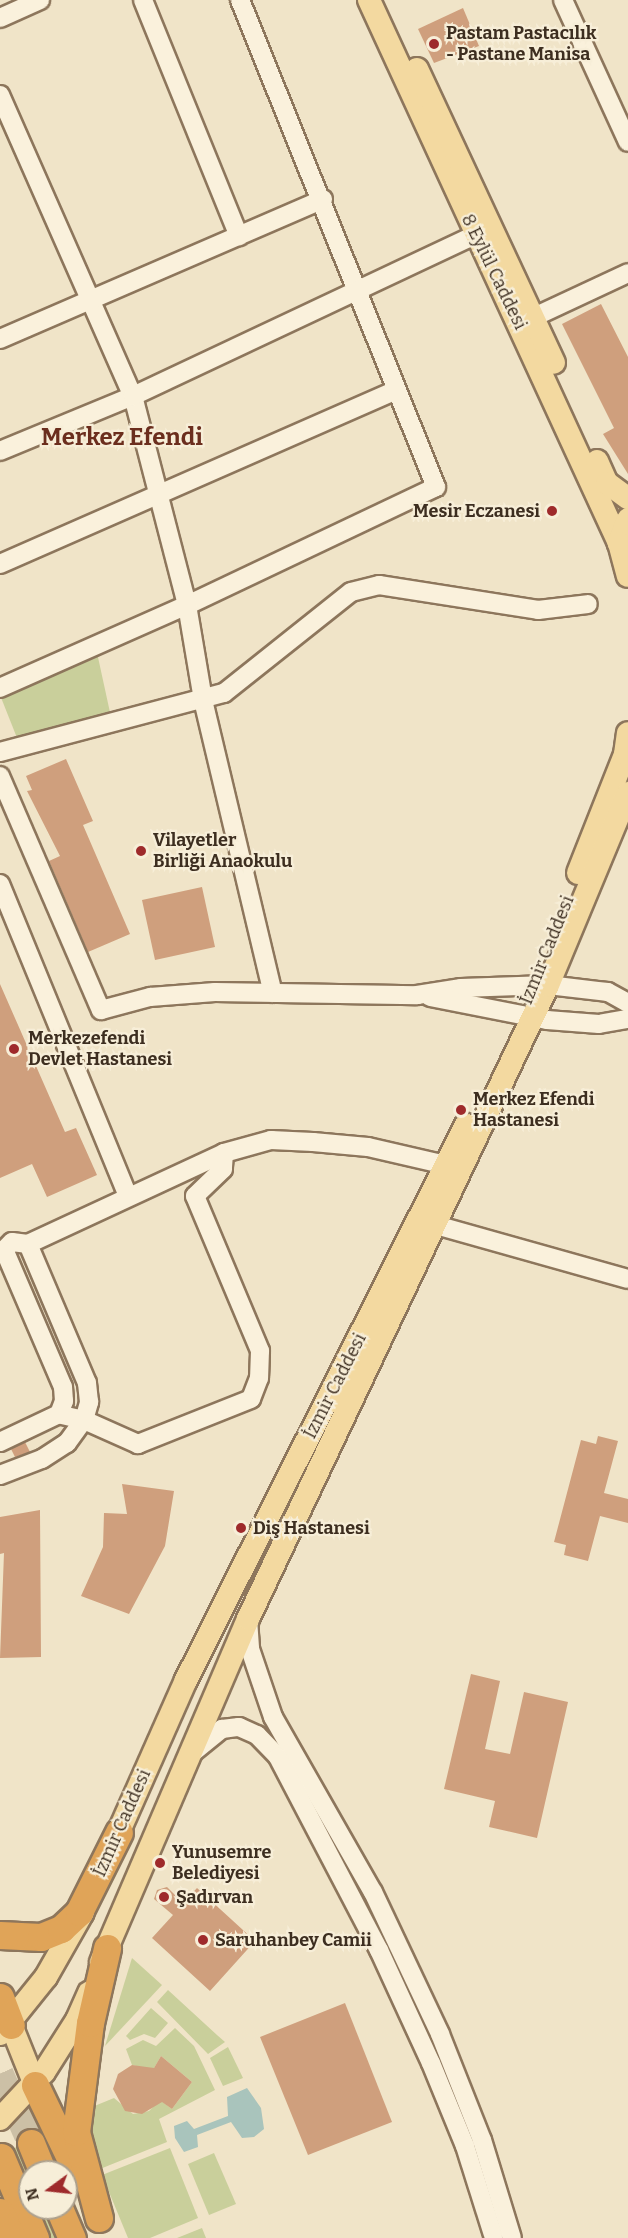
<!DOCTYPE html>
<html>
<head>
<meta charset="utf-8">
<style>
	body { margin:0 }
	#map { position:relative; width:628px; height:2238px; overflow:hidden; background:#f0e4c8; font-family:Bitter,serif }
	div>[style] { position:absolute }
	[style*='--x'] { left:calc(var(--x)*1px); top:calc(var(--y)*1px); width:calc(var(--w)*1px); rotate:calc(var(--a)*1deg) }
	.green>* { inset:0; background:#c9cf9b }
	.water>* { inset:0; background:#a9c4bc }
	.building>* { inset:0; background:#cf9f7d }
	.highway-tunnel>* { height:27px; margin-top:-13.5px; transform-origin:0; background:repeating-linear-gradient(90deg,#ccc0a6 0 27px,transparent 0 41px) }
	.roads { filter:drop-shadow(2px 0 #8d765c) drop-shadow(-2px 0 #8d765c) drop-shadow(0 2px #8d765c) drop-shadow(0 -2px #8d765c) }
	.minor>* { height:18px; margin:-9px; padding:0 9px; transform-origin:9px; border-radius:9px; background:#faf1dc }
	.major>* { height:22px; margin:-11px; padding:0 11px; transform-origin:11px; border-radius:11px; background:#f3d9a0 }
	.highway>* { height:27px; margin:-13.5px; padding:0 13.5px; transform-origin:13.5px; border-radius:13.5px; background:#e0a458 }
	.dots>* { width:16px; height:16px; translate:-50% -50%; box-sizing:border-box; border:3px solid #f7eed8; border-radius:50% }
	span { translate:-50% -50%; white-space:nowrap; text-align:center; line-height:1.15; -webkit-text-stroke:4.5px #f7eed8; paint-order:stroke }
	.poi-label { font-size:18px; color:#3d2e20; font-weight:700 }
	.left { translate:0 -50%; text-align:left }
	.right { translate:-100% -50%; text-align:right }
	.street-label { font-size:18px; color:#3d2e20 }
	.district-label { font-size:24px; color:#6b2e1e; font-weight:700 }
	.north { position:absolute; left:18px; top:2160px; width:60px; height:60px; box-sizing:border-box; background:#f7eed8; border:2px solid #ada18e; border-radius:50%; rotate:255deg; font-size:16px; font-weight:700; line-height:24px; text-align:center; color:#3d2e20 }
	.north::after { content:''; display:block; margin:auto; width:21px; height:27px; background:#9e2a2b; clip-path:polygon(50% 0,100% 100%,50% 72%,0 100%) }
</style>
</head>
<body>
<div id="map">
	<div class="green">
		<div style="clip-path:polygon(96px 648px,111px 717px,21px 748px,0 695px)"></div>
		<div style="clip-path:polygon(132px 1958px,162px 1985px,105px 2046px)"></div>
		<div style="clip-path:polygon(168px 1990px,217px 2035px,225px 2042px,208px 2054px,157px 2002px)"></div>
		<div style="clip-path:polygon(151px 2008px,168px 2023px,155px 2038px,144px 2034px,130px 2040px,126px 2036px)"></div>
		<div style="clip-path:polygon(175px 2028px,194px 2046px,215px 2090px,159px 2119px,167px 2142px,100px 2169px,89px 2129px,92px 2107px,114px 2098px,133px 2114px,149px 2111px,160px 2100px,172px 2109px,192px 2082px,161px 2056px,153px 2070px,132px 2065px,126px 2049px,143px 2040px,156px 2046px)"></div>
		<div style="clip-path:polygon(228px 2047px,243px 2078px,223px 2086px,210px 2058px)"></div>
		<div style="clip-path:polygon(19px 2146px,30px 2172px,30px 2196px,10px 2150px)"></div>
		<div style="clip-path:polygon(170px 2148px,198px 2218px,150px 2238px,128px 2238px,102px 2175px)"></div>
		<div style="clip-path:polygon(214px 2153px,236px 2204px,209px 2215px,188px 2164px)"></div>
		<div style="clip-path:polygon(35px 2208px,46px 2208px,59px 2238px,48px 2238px)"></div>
		<div style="clip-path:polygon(202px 2228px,206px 2238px,177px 2238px)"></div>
	</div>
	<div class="water">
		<div style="clip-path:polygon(247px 2088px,261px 2108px,264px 2129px,254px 2137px,242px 2138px,231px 2122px,197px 2135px,198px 2147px,184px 2152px,175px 2138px,174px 2126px,187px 2121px,194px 2129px,228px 2116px,227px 2097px)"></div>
	</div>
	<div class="building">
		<div style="clip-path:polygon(463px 8px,479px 46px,434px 63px,418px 29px)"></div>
		<div style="clip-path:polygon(601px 304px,628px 357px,628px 474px,603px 434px,614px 428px,562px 324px)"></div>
		<div style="clip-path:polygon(66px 759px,93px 821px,83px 825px,130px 934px,88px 952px,49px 861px,60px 856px,27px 791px,32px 790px,26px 776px)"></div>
		<div style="clip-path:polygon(202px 887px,215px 947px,155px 960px,142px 900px)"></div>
		<div style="clip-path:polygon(0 984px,65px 1132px,76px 1128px,97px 1175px,47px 1197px,32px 1164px,0 1178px)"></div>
		<div style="clip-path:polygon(598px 1436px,618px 1441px,604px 1493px,628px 1499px,628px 1523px,600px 1516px,588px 1561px,564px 1555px,566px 1545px,554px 1542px,581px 1440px,596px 1444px)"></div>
		<div style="clip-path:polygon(25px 1442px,30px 1452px,15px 1457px,11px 1449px)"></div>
		<div style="clip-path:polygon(122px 1484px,174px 1491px,165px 1546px,129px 1614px,81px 1596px,103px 1547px,104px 1513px,127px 1514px)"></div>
		<div style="clip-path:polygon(40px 1510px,41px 1657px,0 1658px,4px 1553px,0 1554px,0 1517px)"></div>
		<div style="clip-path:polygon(471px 1674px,500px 1681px,485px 1749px,510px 1754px,524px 1692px,568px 1702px,537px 1838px,489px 1827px,495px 1801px,444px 1789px)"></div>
		<div style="clip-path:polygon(167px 1887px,183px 1903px,197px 1888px,255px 1941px,210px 1991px,152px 1938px,173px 1915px,154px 1899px,157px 1890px)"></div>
		<div style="clip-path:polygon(345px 2003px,392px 2122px,308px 2155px,260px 2037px)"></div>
		<div style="clip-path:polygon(161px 2056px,192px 2082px,172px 2109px,162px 2102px,142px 2114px,125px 2111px,113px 2089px,118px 2074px,132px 2065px,154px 2068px)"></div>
	</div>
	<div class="highway-tunnel">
		<div style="--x:0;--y:2073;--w:77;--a:66.1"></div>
	</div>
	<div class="roads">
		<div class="minor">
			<div style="--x:143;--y:0;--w:255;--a:67.9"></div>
			<div style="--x:240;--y:0;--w:525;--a:68.08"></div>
			<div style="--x:436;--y:487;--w:276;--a:154.6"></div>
			<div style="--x:187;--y:605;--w:96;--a:80.4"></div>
			<div style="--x:203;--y:700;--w:301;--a:76.6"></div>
			<div style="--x:563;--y:0;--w:156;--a:65.4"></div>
			<div style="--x:0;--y:18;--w:44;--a:-24.2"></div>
			<div style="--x:0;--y:95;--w:329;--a:66.2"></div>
			<div style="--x:133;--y:396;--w:216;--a:75.5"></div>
			<div style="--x:187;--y:605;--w:205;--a:156.1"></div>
			<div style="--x:521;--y:323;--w:118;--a:-25"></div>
			<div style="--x:0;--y:339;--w:352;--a:-23.4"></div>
			<div style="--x:0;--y:451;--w:144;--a:-22.5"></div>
			<div style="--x:133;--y:396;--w:378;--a:-25.2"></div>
			<div style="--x:0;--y:564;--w:433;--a:-23.7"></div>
			<div style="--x:0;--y:752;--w:232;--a:-14.8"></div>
			<div style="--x:224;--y:693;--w:162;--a:-38.5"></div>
			<div style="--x:351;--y:592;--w:29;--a:-14"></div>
			<div style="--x:379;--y:585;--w:161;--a:8.9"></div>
			<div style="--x:538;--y:610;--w:50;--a:-6.8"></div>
			<div style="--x:0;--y:776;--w:255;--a:66.7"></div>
			<div style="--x:101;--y:1010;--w:51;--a:-14.9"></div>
			<div style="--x:150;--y:997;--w:65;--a:-4.4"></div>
			<div style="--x:215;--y:992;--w:202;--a:0.9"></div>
			<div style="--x:417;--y:995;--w:45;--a:-9"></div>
			<div style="--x:461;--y:988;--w:87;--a:-2"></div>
			<div style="--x:548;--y:985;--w:60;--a:6.7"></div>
			<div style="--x:608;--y:992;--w:23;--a:29"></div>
			<div style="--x:0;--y:884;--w:337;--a:67.7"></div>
			<div style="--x:430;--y:997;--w:119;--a:11.1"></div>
			<div style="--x:547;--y:1020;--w:52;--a:4.4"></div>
			<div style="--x:599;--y:1024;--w:29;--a:-10"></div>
			<div style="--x:224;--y:1153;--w:49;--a:-15.5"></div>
			<div style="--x:271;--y:1140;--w:42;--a:2.7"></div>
			<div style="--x:313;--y:1142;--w:55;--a:5.2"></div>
			<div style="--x:368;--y:1147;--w:80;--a:13"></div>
			<div style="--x:436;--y:1225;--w:199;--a:15.7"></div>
			<div style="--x:0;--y:1254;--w:17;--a:-45"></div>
			<div style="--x:12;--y:1242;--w:16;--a:7"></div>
			<div style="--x:28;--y:1244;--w:216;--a:-24.9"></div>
			<div style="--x:224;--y:1153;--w:16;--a:94"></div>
			<div style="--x:223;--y:1169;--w:39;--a:136"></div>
			<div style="--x:195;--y:1196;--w:168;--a:67.2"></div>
			<div style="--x:260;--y:1351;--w:27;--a:92"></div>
			<div style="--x:259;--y:1378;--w:22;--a:111"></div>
			<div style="--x:251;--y:1399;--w:122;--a:158.3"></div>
			<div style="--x:138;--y:1444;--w:59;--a:-156"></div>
			<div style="--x:84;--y:1420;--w:26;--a:-167"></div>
			<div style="--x:0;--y:1442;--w:65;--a:-25.4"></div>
			<div style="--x:59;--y:1414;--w:14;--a:-69"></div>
			<div style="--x:64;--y:1401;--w:14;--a:-94"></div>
			<div style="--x:63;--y:1387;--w:147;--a:-113.2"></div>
			<div style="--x:0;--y:1475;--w:45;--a:-20.9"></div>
			<div style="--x:42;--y:1459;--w:30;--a:-33"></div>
			<div style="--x:67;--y:1443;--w:29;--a:-54"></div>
			<div style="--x:84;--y:1420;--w:19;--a:-74"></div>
			<div style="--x:89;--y:1402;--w:19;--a:-96"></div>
			<div style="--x:87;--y:1383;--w:151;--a:-113"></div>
			<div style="--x:248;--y:1619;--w:30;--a:86"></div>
			<div style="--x:250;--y:1649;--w:72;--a:71.3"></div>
			<div style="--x:273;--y:1717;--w:202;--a:60.3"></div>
			<div style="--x:373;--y:1892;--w:157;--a:64.7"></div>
			<div style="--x:440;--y:2034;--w:114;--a:68.4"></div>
			<div style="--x:482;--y:2140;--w:102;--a:73"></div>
			<div style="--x:191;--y:1754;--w:40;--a:-39"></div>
			<div style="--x:222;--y:1729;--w:17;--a:-7"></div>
			<div style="--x:239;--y:1727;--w:20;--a:24"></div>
			<div style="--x:257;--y:1735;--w:30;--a:46"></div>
			<div style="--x:278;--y:1757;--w:218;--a:62.4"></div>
			<div style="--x:379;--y:1950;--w:124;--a:65.3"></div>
			<div style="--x:431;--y:2063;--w:90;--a:67.7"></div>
			<div style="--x:465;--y:2146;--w:96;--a:72.5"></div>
		</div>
		<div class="major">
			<div style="--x:369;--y:0;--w:598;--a:65.28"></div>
			<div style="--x:417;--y:69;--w:324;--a:65"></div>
			<div style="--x:597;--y:461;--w:24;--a:66"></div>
			<div style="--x:607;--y:483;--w:26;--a:36"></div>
			<div style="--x:628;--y:519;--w:26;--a:111"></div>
			<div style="--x:619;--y:543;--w:34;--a:75"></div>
			<div style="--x:578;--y:873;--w:128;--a:-68.4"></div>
			<div style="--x:625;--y:754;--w:21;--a:-82"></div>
			<div style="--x:112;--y:1847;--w:183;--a:-66.1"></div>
			<div style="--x:186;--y:1680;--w:622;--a:-63.23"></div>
			<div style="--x:101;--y:1962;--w:373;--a:-66.8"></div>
			<div style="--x:248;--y:1619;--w:701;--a:-64.68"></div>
			<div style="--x:548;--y:985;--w:208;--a:-67.4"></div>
			<div style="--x:11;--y:2025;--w:65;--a:68.2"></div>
			<div style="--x:0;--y:2034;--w:73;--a:-51.1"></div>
			<div style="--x:46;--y:1977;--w:75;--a:-60.4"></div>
			<div style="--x:0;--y:2119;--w:64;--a:-46.9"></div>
			<div style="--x:44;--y:2072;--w:62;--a:-57.6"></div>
			<div style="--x:77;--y:2020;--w:30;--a:-66"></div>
		</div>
		<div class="highway">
			<div style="--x:0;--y:1935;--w:41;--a:2.8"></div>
			<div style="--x:41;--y:1937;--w:22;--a:-22"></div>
			<div style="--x:61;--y:1929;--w:25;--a:-43"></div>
			<div style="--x:79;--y:1912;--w:89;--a:-63.4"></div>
			<div style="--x:0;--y:1997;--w:30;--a:69"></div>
			<div style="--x:35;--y:2085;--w:88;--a:64.3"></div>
			<div style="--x:31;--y:2143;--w:31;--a:68"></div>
			<div style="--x:1;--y:2157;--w:88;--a:67.2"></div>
			<div style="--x:59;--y:2208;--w:33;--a:67"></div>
			<div style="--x:0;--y:2212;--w:29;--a:65"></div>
			<div style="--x:99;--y:2218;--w:89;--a:-105"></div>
			<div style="--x:76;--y:2132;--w:110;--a:-82.7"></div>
			<div style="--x:90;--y:2023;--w:77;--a:-77.2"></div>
		</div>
	</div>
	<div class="dots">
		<div style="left:434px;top:44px;background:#9e2a2b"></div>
		<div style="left:552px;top:511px;background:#9e2a2b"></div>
		<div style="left:141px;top:851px;background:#9e2a2b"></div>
		<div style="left:14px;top:1049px;background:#9e2a2b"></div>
		<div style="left:461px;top:1110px;background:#9e2a2b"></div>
		<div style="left:241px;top:1528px;background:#9e2a2b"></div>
		<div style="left:160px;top:1863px;background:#9e2a2b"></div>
		<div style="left:164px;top:1897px;background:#9e2a2b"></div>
		<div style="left:203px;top:1940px;background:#9e2a2b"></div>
	</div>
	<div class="poi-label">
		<span class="left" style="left:446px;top:44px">Pastam Pastacılık<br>- Pastane Manisa</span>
		<span class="right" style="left:540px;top:511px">Mesir Eczanesi</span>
		<span class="left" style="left:153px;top:851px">Vilayetler<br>Birliği Anaokulu</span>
		<span class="left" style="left:28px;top:1049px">Merkezefendi<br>Devlet Hastanesi</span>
		<span class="left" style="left:473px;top:1110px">Merkez Efendi<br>Hastanesi</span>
		<span class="left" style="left:253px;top:1528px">Diş Hastanesi</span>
		<span class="left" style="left:172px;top:1863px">Yunusemre<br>Belediyesi</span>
		<span class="left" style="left:176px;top:1897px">Şadırvan</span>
		<span class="left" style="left:215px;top:1940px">Saruhanbey Camii</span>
	</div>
	<div class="street-label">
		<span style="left:494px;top:272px;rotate:64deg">8 Eylül Caddesi</span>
		<span style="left:547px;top:950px;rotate:-68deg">İzmir Caddesi</span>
		<span style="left:335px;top:1386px;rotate:-63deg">İzmir Caddesi</span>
		<span style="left:122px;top:1823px;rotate:-66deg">İzmir Caddesi</span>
	</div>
	<div class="district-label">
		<span style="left:122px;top:438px">Merkez Efendi</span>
	</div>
	<div class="north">N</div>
</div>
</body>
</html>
